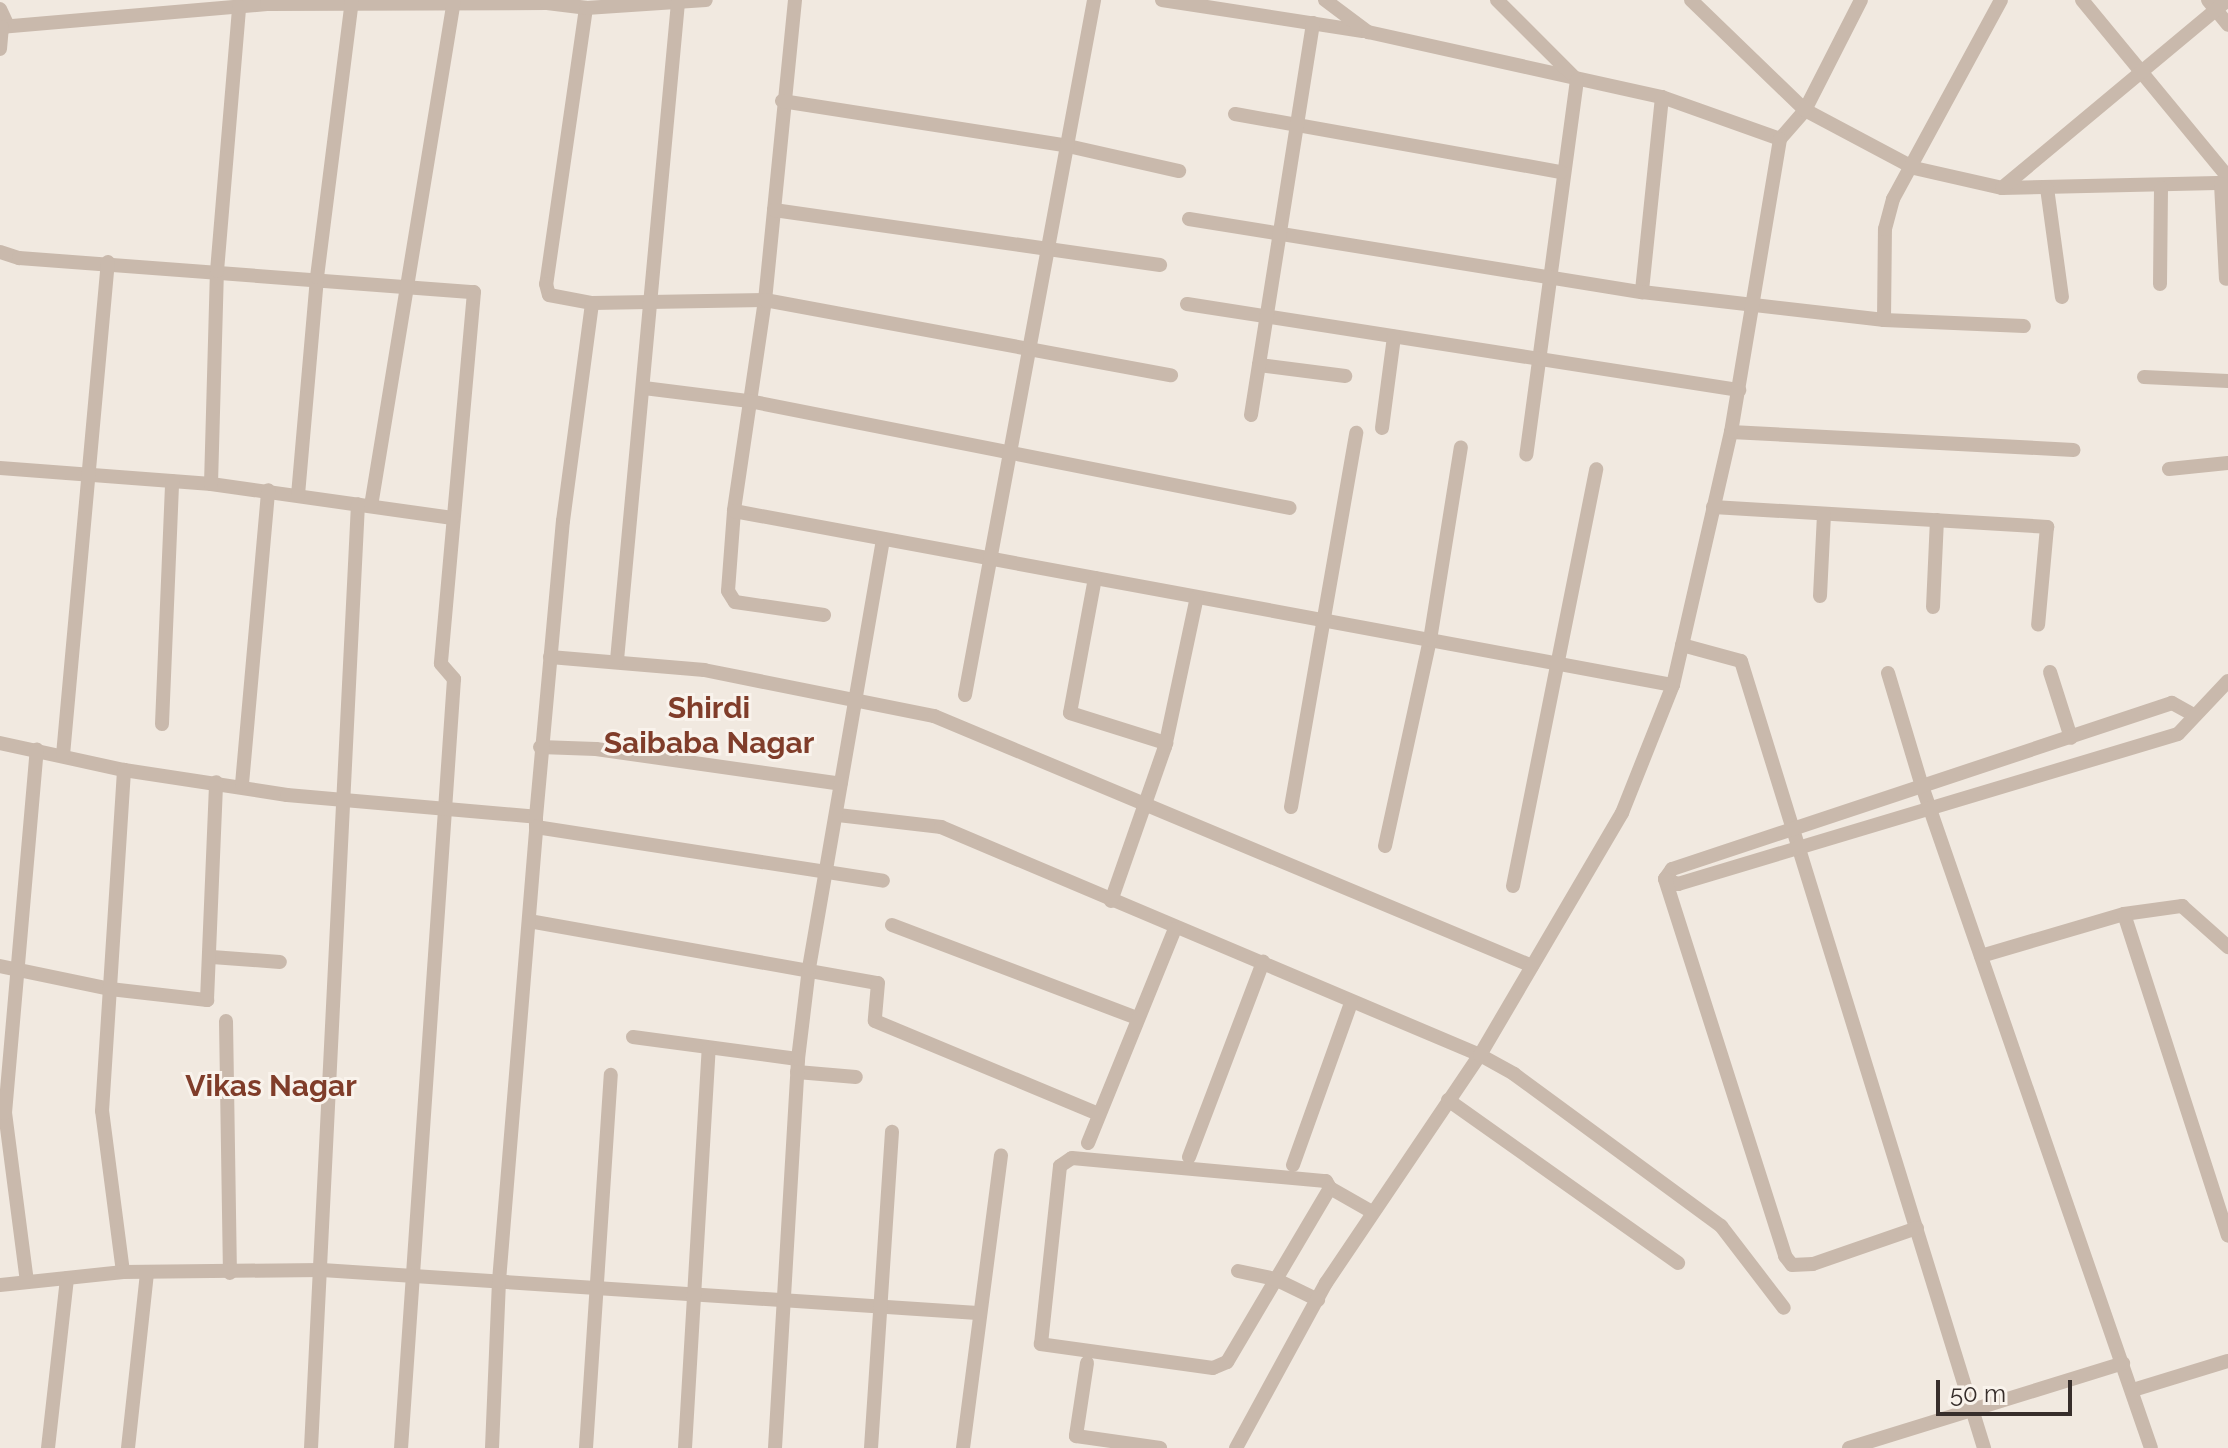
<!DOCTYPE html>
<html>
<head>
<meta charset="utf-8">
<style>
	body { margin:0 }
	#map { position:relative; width:2228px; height:1448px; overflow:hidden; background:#f1e9e0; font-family:Raleway,sans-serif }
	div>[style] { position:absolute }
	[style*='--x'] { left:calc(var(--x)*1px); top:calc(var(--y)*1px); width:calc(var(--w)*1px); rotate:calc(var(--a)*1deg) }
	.minor>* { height:14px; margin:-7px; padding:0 7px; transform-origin:7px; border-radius:7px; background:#c9b9ac }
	span { translate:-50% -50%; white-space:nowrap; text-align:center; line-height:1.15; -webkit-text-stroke:6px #f9f3ec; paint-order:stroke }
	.neighbourhood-label { font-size:30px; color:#803d2a; font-weight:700 }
	.scale { position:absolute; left:1936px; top:1380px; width:136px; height:36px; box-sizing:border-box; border:4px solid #372e2b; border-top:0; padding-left:10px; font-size:24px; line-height:28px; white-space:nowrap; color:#372e2b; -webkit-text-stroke:6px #f9f3ec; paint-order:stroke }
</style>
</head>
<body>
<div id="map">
	<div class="minor">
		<div style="--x:795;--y:0;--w:301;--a:95.7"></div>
		<div style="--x:765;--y:300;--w:213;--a:98.4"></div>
		<div style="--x:734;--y:511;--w:80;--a:94.3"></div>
		<div style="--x:728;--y:591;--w:13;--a:58"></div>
		<div style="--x:735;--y:602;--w:90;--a:8.3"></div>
		<div style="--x:1162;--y:0;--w:203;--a:8.8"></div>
		<div style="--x:1325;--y:0;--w:54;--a:36.7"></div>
		<div style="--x:1368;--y:32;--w:301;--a:12.5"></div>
		<div style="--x:1662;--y:97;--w:125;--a:19.6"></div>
		<div style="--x:1780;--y:139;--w:38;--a:-49"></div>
		<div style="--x:1805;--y:110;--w:123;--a:28"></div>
		<div style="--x:1914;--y:168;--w:90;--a:12.8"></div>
		<div style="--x:2002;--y:188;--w:226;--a:-1.3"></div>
		<div style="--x:1497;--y:0;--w:113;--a:45"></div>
		<div style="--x:1577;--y:80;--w:378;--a:97.7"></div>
		<div style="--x:1691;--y:0;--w:158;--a:44"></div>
		<div style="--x:1805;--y:110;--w:123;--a:-63"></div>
		<div style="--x:2082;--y:0;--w:229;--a:50.5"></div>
		<div style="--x:2208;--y:0;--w:32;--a:51"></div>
		<div style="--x:586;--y:8;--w:279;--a:98.2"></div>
		<div style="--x:546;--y:284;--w:11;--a:75"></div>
		<div style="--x:549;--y:295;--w:44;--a:10.5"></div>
		<div style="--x:592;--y:303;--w:173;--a:-1"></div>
		<div style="--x:765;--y:300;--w:413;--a:10.5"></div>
		<div style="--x:0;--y:9;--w:19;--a:65"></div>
		<div style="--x:0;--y:27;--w:268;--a:-4.9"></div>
		<div style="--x:267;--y:4;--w:280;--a:-0.2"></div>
		<div style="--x:547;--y:3;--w:39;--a:7"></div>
		<div style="--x:586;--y:8;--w:120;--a:-3.8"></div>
		<div style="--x:0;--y:49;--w:22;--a:-85"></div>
		<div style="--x:1662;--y:97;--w:196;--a:95.9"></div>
		<div style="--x:1642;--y:292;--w:244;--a:6.6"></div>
		<div style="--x:1884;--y:320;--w:140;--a:2.5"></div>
		<div style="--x:782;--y:101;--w:290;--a:8.9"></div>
		<div style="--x:1068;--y:146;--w:114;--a:12.7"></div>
		<div style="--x:1235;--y:114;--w:331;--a:10.1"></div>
		<div style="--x:2221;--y:184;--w:95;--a:87"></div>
		<div style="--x:2002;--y:188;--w:294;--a:-39.8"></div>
		<div style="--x:2047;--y:188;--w:110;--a:82.2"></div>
		<div style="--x:774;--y:210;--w:390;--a:8.1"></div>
		<div style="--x:1189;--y:219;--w:459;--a:9.2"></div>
		<div style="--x:0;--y:252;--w:20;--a:18"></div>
		<div style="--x:19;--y:258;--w:456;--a:4.3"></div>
		<div style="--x:474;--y:292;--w:373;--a:95.1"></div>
		<div style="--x:441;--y:664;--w:20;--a:49"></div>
		<div style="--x:454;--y:679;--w:771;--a:93.94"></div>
		<div style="--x:2160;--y:284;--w:96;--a:-89.4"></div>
		<div style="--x:1187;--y:304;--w:559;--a:8.86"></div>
		<div style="--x:1884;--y:320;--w:91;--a:-89.4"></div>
		<div style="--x:1885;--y:229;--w:31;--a:-75"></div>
		<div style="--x:1893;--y:199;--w:226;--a:-61.5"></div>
		<div style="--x:1259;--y:365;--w:87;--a:7.3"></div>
		<div style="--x:2144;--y:377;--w:84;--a:2.7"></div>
		<div style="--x:644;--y:388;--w:106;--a:7.1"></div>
		<div style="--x:749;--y:401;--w:551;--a:11.19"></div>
		<div style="--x:1251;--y:415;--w:397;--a:-81"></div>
		<div style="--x:1382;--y:428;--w:92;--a:-82.5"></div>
		<div style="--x:1731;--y:432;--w:343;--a:3"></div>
		<div style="--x:0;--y:468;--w:212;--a:4.3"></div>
		<div style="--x:211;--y:484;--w:244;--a:8"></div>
		<div style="--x:2169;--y:469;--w:59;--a:-5.8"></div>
		<div style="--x:211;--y:484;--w:213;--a:-88.4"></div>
		<div style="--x:217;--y:271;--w:265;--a:-85.2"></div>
		<div style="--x:298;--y:495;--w:219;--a:-85"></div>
		<div style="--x:317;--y:277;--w:279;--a:-82.8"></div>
		<div style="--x:371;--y:506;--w:513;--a:-80.68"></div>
		<div style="--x:1713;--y:507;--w:335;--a:3.4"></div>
		<div style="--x:2047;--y:527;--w:98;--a:95.2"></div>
		<div style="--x:734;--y:511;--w:955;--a:10.5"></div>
		<div style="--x:1095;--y:578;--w:137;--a:100.5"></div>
		<div style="--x:1070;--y:713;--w:101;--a:17.4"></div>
		<div style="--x:1820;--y:596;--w:81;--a:-87.2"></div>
		<div style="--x:1933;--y:607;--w:87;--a:-87.4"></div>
		<div style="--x:1682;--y:645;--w:61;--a:15.2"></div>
		<div style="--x:1741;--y:661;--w:824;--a:72.84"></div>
		<div style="--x:550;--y:657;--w:155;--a:4.8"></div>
		<div style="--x:704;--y:670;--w:235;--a:11.3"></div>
		<div style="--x:934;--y:716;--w:648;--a:22.69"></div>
		<div style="--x:617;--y:660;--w:661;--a:-84.7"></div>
		<div style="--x:2050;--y:672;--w:69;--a:72.3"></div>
		<div style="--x:1888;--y:673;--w:118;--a:73.3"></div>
		<div style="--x:1922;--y:786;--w:700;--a:70.92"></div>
		<div style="--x:965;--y:695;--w:707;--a:-79.48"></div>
		<div style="--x:2192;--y:714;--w:23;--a:-151"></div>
		<div style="--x:2172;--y:703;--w:527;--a:161.63"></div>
		<div style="--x:1672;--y:869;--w:12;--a:125"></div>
		<div style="--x:1665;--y:879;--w:14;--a:21"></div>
		<div style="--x:1678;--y:884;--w:522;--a:-16.7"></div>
		<div style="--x:2178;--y:734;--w:73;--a:-46.7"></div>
		<div style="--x:162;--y:724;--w:243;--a:-87.6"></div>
		<div style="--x:0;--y:743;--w:127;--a:12.3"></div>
		<div style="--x:124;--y:770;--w:165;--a:8.7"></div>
		<div style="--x:287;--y:795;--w:250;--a:5"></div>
		<div style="--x:536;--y:817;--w:10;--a:90"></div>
		<div style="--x:536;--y:827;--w:351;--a:8.8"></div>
		<div style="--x:540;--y:747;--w:56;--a:2"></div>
		<div style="--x:596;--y:749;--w:247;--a:8.1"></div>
		<div style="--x:63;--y:755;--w:495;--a:-84.8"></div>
		<div style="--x:242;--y:784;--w:295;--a:-84.9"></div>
		<div style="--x:1291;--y:807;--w:380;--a:-80.1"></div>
		<div style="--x:838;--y:815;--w:104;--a:6.6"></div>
		<div style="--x:941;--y:827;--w:585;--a:22.93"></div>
		<div style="--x:1480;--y:1055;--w:39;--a:29"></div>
		<div style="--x:1514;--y:1074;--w:257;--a:36.3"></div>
		<div style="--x:1721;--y:1226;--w:103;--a:52.5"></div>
		<div style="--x:536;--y:817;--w:297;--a:-84.8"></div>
		<div style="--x:563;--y:521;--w:220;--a:-82.4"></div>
		<div style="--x:1385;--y:846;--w:211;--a:-77.7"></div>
		<div style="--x:1430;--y:640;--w:195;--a:-80.9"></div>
		<div style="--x:1665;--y:879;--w:396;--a:72.3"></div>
		<div style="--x:1785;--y:1256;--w:11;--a:52"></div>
		<div style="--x:1792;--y:1265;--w:21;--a:-3"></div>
		<div style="--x:1813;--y:1264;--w:110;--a:-19.1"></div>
		<div style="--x:1513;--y:886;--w:425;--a:-78.7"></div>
		<div style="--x:1111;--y:901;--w:163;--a:-70.7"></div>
		<div style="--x:1165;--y:747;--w:153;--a:-78"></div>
		<div style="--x:2124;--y:914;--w:59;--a:-7.9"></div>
		<div style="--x:2182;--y:906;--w:62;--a:41.7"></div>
		<div style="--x:529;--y:921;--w:354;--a:10.1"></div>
		<div style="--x:878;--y:983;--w:38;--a:95"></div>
		<div style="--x:875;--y:1021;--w:242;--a:22.6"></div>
		<div style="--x:892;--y:925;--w:262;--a:20.8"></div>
		<div style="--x:1981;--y:956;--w:149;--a:-16.4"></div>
		<div style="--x:2124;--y:914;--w:338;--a:72.1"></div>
		<div style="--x:212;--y:957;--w:68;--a:4.2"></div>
		<div style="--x:0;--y:966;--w:112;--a:11.8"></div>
		<div style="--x:110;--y:989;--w:98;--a:6.5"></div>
		<div style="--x:207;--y:1000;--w:218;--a:-87.6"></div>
		<div style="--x:226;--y:1021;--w:252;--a:89.1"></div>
		<div style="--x:633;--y:1037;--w:166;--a:7.6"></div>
		<div style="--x:797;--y:1072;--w:59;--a:4.8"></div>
		<div style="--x:1448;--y:1100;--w:282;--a:35.3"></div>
		<div style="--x:1088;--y:1143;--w:231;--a:-67.9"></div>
		<div style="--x:1189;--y:1157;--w:209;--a:-69.2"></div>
		<div style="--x:1072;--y:1158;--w:255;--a:5.2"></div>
		<div style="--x:1326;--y:1181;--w:8;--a:60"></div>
		<div style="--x:1330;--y:1188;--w:202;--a:120.6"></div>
		<div style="--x:1227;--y:1362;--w:15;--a:157"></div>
		<div style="--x:1213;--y:1368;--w:174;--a:-172.1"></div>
		<div style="--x:1041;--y:1344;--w:179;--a:-83.9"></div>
		<div style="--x:1060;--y:1166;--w:14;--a:-34"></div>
		<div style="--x:1293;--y:1165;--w:172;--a:-70.3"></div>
		<div style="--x:1330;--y:1188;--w:48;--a:29.7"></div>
		<div style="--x:1238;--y:1271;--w:38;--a:12"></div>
		<div style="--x:1275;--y:1279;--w:48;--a:26"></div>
		<div style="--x:123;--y:1272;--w:162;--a:-97.4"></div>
		<div style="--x:102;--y:1111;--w:342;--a:-86.3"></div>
		<div style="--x:27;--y:1282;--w:170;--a:-97.4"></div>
		<div style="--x:5;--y:1113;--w:365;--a:-85"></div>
		<div style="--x:0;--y:1285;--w:124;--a:-6"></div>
		<div style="--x:123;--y:1272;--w:199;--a:-0.6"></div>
		<div style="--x:322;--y:1270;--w:657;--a:3.75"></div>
		<div style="--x:1087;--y:1363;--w:74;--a:98.6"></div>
		<div style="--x:1076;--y:1436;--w:85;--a:8.1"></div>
		<div style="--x:2133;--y:1390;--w:99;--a:-17"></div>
		<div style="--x:48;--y:1448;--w:171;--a:-83.6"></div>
		<div style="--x:128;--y:1448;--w:177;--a:-83.8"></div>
		<div style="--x:311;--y:1448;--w:945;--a:-87.15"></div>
		<div style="--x:492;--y:1448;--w:167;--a:-87.6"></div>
		<div style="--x:499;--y:1281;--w:456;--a:-85.3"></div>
		<div style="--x:586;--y:1448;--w:374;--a:-86.2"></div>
		<div style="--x:685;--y:1448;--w:400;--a:-86.6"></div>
		<div style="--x:775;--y:1448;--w:390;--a:-86.6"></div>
		<div style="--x:798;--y:1059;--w:92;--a:-83.1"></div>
		<div style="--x:809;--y:968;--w:434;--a:-80.2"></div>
		<div style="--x:871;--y:1448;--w:317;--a:-86.2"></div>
		<div style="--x:963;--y:1448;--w:295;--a:-82.6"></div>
		<div style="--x:1236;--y:1448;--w:188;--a:-61.4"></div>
		<div style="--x:1326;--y:1283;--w:275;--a:-56"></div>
		<div style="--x:1480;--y:1055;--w:281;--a:-59.6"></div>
		<div style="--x:1622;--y:813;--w:138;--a:-68.3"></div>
		<div style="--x:1673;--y:685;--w:260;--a:-77.1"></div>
		<div style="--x:1731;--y:432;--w:297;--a:-80.5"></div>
		<div style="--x:1849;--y:1448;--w:287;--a:-17.2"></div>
	</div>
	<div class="neighbourhood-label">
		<span style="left:709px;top:725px">Shirdi<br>Saibaba Nagar</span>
		<span style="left:271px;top:1086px">Vikas Nagar</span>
	</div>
	<div class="scale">50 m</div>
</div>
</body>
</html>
